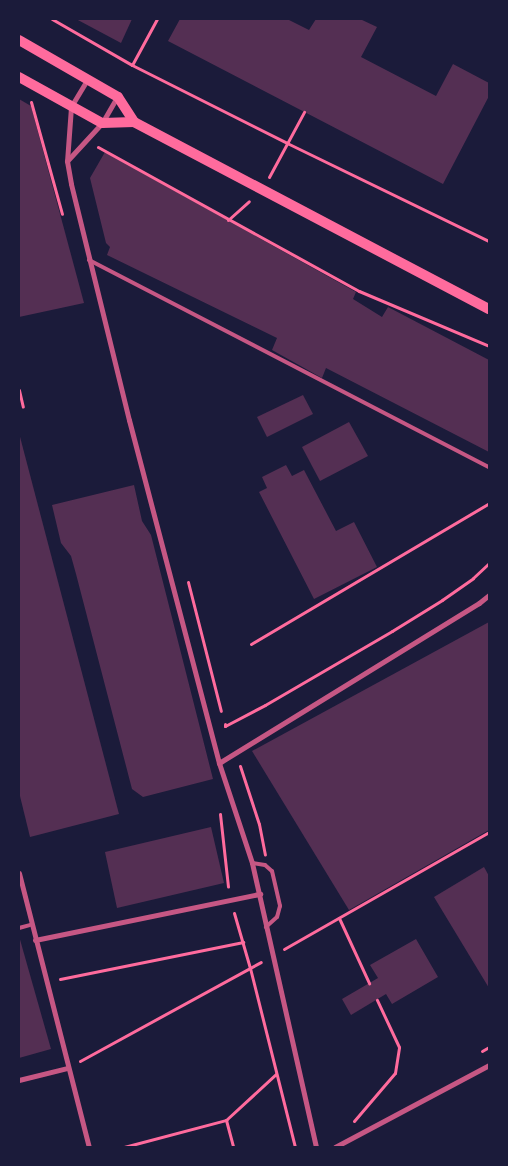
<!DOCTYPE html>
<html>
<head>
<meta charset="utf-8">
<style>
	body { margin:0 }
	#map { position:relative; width:508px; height:1166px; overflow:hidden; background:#1b1b3a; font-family:"Exo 2",sans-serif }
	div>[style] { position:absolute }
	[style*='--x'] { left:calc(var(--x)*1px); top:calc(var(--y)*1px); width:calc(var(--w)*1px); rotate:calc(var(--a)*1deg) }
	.building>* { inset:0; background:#542f53 }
	.path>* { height:3px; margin:-1.5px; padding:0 1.5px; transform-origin:1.5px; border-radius:1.5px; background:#ff6b9d }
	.service>* { height:4px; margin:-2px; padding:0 2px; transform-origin:2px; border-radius:2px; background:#c65784 }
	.pedestrian>* { height:4.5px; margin:-2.25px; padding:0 2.25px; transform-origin:2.25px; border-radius:2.25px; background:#c65784 }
	.minor>* { height:5px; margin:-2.5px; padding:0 2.5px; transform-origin:2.5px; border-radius:2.5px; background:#c65784 }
	.secondary>* { height:10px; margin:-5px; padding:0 5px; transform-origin:5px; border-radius:5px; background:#ff6b9d }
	span { translate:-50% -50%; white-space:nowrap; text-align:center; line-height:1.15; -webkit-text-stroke:5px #1b1b3a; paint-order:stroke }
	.frame { position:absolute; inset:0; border:20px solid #1b1b3a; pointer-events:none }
</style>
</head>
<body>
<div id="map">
	<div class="building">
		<div style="clip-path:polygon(76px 19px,132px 19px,121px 43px)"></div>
		<div style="clip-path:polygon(180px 19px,287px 19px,309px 30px,316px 19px,360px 19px,377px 27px,361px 57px,436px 96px,453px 64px,489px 83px,489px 96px,443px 184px,168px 41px)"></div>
		<div style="clip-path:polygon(19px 99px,31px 106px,84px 303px,19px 317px)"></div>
		<div style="clip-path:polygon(105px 152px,356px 292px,353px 299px,382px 317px,388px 307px,489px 360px,489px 452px,326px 368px,322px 378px,272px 350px,277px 338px,107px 255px,110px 247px,106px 243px,90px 178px)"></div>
		<div style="clip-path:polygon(303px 395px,313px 414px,267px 437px,257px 417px)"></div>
		<div style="clip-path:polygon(349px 422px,368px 456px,320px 481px,302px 447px)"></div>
		<div style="clip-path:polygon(19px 433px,119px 814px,30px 837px,19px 792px)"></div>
		<div style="clip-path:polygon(286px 465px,292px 476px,304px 470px,336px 531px,354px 522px,377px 567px,314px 599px,259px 492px,267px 488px,262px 477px)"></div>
		<div style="clip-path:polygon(134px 485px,142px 521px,151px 535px,213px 779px,143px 797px,132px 789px,76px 574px,71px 556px,61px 543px,52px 505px)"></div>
		<div style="clip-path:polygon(489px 622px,489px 830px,349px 910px,252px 751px)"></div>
		<div style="clip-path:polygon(211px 827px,224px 883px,117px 908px,105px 852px)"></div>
		<div style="clip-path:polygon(484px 867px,489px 876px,489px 988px,434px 897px)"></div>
		<div style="clip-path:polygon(19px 936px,51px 1049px,19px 1058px)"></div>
		<div style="clip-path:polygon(416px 939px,438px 977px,392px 1004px,386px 994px,351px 1015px,342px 999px,378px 978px,370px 965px)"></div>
	</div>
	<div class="path">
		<div style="--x:52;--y:19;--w:92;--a:29.9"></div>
		<div style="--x:132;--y:65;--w:52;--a:-61.5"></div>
		<div style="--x:132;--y:65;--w:174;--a:26.7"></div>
		<div style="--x:287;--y:143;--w:225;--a:25.9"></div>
		<div style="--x:31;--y:102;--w:116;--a:74.5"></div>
		<div style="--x:98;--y:147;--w:298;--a:28.9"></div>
		<div style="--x:359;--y:291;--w:141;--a:22.9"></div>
		<div style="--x:269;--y:177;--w:74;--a:-61.7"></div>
		<div style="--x:228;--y:220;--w:28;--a:-42"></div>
		<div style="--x:19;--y:390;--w:17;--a:77"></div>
		<div style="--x:188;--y:582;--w:133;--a:75.7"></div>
		<div style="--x:251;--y:644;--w:277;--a:-30.6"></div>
		<div style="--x:225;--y:724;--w:2;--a:90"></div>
		<div style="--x:225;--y:726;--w:45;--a:-27.7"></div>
		<div style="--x:265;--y:705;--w:147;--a:-30.2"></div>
		<div style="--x:392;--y:631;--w:59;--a:-31.8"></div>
		<div style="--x:442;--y:600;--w:38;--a:-35"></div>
		<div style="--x:473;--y:578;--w:22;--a:-43"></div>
		<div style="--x:240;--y:766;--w:61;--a:71.9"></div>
		<div style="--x:259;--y:824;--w:31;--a:79"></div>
		<div style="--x:220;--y:814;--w:73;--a:83.7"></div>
		<div style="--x:234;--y:913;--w:57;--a:73.8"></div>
		<div style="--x:250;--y:968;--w:185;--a:75.9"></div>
		<div style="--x:339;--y:918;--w:72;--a:65.2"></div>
		<div style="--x:284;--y:949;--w:236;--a:-29.7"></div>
		<div style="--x:60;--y:979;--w:187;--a:-11.4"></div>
		<div style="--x:482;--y:1051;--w:8;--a:-30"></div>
		<div style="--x:80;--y:1061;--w:206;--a:-28.7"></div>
		<div style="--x:226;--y:1120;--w:28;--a:75"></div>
		<div style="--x:354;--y:1121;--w:63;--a:-49.5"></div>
		<div style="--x:395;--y:1073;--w:26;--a:-81"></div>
		<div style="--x:399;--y:1047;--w:52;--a:-115.1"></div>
		<div style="--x:124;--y:1147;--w:106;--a:-14.8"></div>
		<div style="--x:226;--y:1120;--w:68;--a:-42.6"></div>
	</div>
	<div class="service">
		<div style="--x:89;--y:260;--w:450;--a:27.4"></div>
		<div style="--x:252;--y:863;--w:13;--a:9"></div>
		<div style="--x:265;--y:865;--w:9;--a:41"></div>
		<div style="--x:272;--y:871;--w:36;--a:77"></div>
		<div style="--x:280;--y:906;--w:11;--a:105"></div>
		<div style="--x:277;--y:917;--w:15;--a:138"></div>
		<div style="--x:19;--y:928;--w:11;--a:-15"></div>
	</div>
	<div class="pedestrian">
		<div style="--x:19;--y:1080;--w:50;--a:-13.8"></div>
	</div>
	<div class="minor">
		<div style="--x:87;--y:80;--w:31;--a:121"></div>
		<div style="--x:71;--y:107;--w:54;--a:94.2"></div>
		<div style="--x:67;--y:161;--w:23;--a:80"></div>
		<div style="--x:71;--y:184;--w:243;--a:76.2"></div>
		<div style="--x:129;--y:420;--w:355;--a:75.3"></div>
		<div style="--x:219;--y:763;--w:105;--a:71.7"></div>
		<div style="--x:252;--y:863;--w:291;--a:77.3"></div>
		<div style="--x:67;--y:161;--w:52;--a:-47.4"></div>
		<div style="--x:102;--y:123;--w:30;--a:-60"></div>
		<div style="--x:219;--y:763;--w:305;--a:-31.6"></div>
		<div style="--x:479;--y:603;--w:13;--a:-39"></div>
		<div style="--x:19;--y:873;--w:283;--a:75.7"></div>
		<div style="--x:35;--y:940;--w:230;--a:-11.6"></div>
		<div style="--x:335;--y:1147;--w:174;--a:-28"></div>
	</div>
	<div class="secondary">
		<div style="--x:19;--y:40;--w:114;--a:29.9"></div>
		<div style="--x:118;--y:97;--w:30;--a:57"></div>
		<div style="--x:134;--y:122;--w:401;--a:27.8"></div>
		<div style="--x:19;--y:77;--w:95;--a:29"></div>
		<div style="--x:102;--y:123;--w:32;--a:-2"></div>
	</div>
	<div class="frame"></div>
</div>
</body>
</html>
